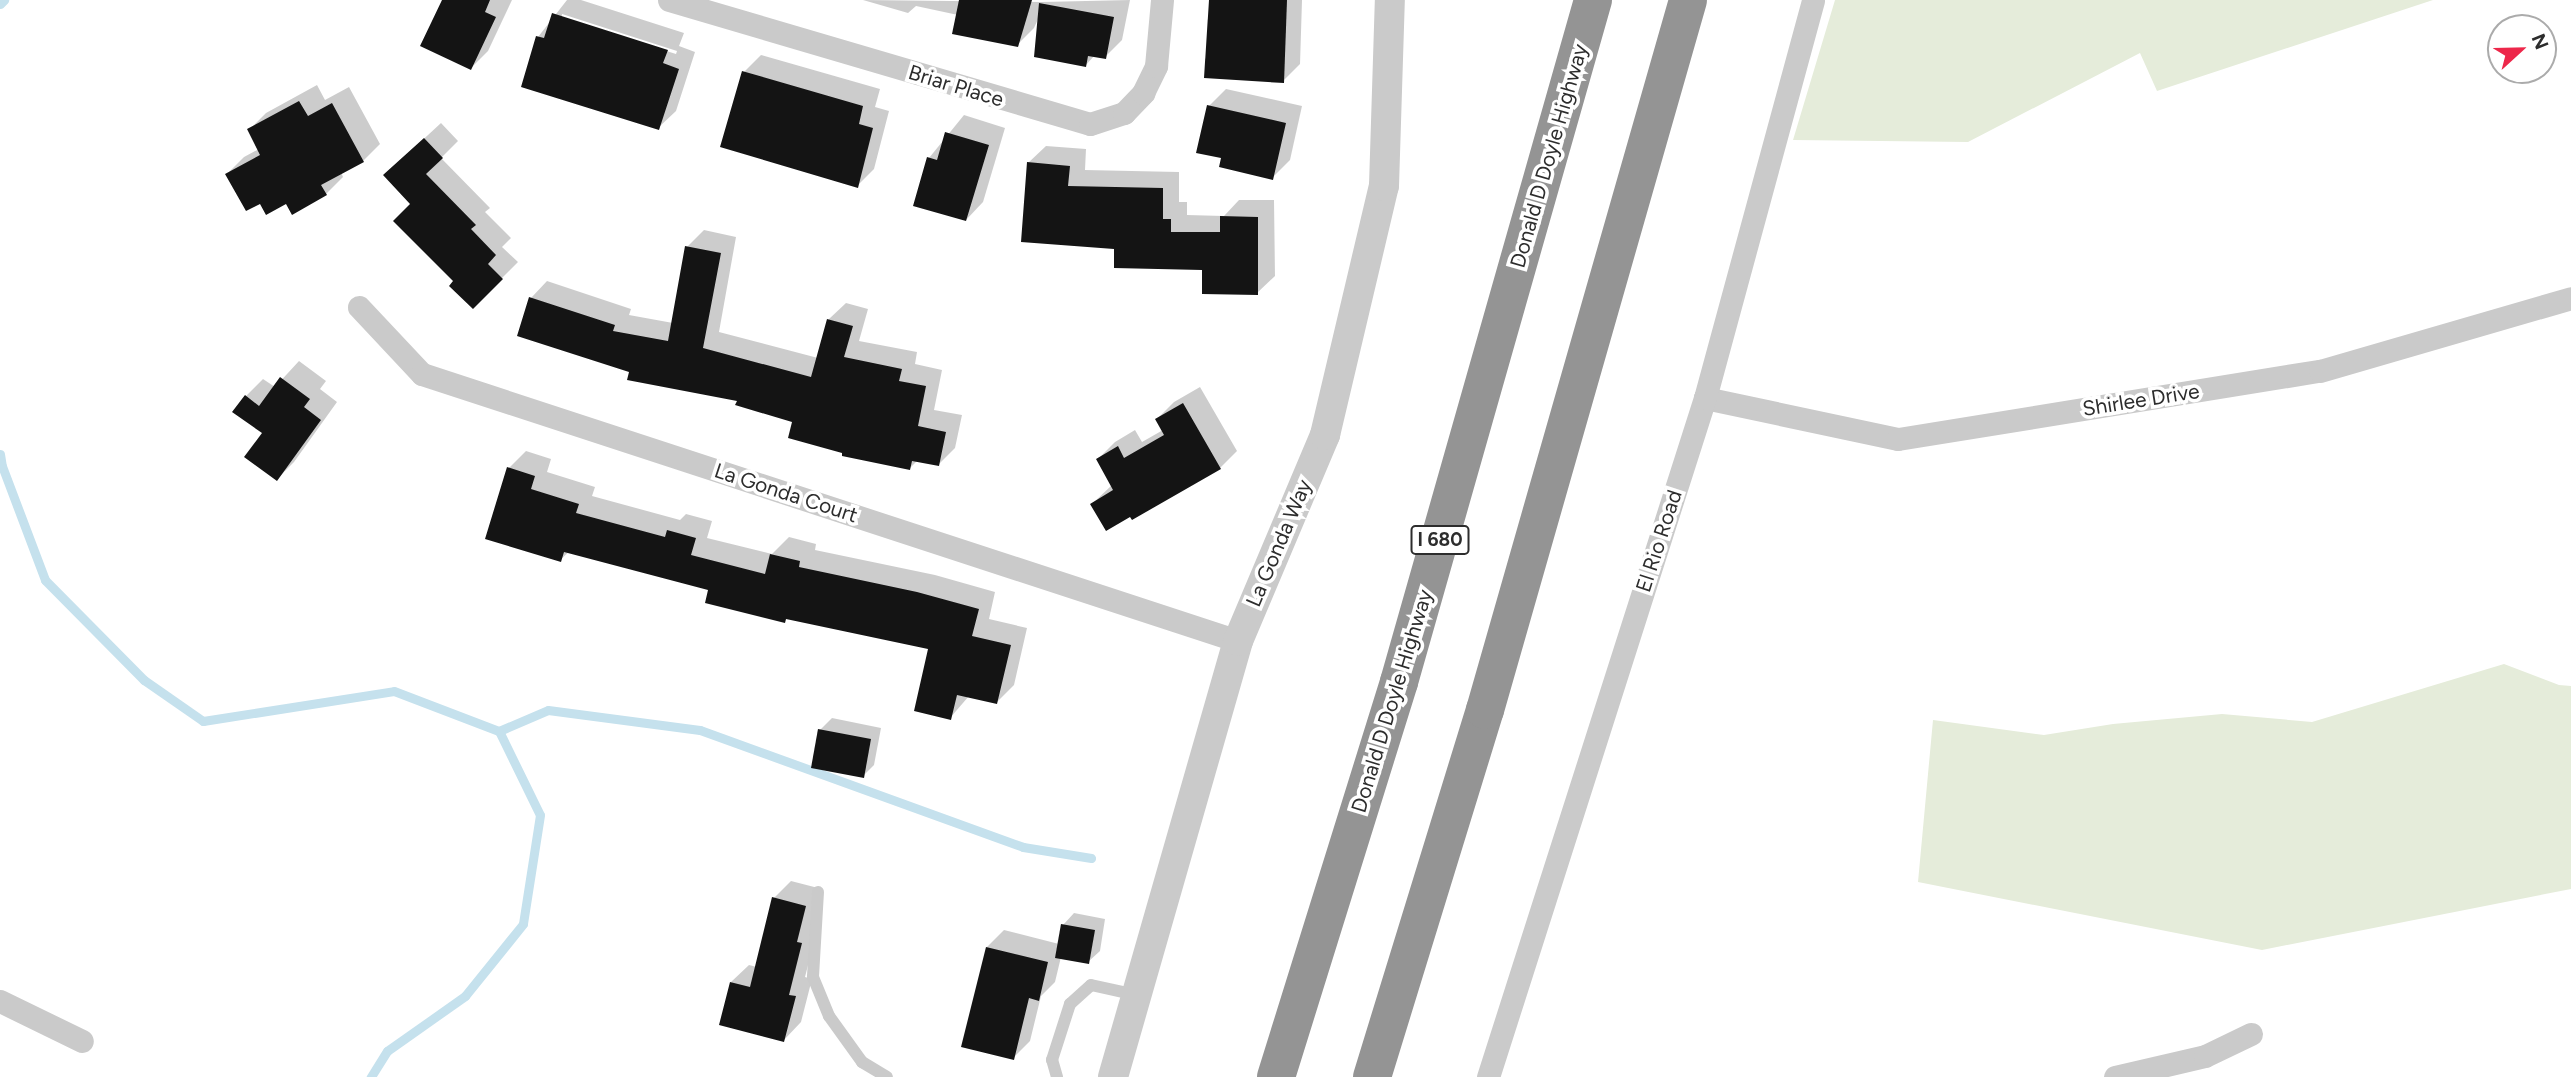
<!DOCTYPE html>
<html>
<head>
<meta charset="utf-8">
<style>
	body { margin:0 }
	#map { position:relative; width:2571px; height:1077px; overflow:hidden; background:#fff; font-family:Figtree,sans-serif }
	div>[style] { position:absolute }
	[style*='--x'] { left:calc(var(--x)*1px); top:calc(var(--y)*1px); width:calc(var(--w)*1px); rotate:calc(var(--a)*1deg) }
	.green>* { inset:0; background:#e5ecda }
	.shadow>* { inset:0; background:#0003 }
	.stream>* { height:9px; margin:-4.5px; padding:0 4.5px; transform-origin:4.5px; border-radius:4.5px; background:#c5e1ed }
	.building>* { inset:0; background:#141414 }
	.service>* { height:12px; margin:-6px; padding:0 6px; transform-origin:6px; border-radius:6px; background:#cacaca }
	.minor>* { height:23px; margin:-11.5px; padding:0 11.5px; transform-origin:11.5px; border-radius:11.5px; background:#cacaca }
	.tertiary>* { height:30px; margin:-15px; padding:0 15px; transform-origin:15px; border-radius:15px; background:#cacaca }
	.motorway>* { height:38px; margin:-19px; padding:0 19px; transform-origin:19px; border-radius:19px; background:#949494 }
	span { translate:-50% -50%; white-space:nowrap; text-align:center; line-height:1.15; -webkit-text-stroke:7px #fff; paint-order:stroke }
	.shield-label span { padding:2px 5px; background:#fff; border:2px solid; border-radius:5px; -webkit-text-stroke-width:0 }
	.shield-label { font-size:19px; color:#2d2d2d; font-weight:700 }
	.street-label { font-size:21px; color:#2d2d2d }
	.north { position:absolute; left:2487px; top:14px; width:70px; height:70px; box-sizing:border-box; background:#fff; border:2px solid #ababab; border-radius:50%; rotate:68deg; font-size:19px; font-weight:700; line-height:28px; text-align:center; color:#2d2d2d }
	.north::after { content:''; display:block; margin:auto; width:24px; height:32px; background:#ed274a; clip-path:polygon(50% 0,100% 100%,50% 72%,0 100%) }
</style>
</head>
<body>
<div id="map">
	<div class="green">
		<div style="clip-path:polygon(1835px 0,2433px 0,2157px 91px,2140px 53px,1968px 142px,1793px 140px)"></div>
		<div style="clip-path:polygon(2504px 664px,2559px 685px,2571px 686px,2571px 889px,2262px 950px,1918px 882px,1933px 720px,2044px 735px,2113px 724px,2222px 714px,2312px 722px)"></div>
	</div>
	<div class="shadow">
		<div style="clip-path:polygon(444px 0,512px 0,488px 51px,471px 68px)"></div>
		<div style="clip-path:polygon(evenodd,567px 0,581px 0,684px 33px,679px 46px,695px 52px,676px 111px,658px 128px,538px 37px,567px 0,562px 14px,677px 51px,676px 54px,562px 18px,562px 14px)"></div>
		<div style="clip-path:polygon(863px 0,1042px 2px,1130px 0,1122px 40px,1105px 57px,1095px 55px,1085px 66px,1039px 17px,1034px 28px,1017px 45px,958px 15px,916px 6px,908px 13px)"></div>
		<div style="clip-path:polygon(1231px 0,1302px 0,1300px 64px,1283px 81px)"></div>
		<div style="clip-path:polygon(761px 55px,880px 89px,875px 107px,889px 111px,874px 169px,857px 186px,744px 72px)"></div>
		<div style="clip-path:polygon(317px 85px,325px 100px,349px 87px,380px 144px,363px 161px,341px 172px,343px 177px,326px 194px,287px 202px,261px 201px,227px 174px,244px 157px,259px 149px,249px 130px,266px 113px)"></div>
		<div style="clip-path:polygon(1226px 89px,1302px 106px,1290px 160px,1272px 178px,1223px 157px,1209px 106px)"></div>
		<div style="clip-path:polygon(964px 115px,1005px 128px,983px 202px,966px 220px,929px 158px)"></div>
		<div style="clip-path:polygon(441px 123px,458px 141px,441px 158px,490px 208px,485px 212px,511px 238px,502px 247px,518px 262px,473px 307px,412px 204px,402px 159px)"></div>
		<div style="clip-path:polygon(1046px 146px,1086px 149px,1085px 170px,1179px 172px,1179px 202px,1187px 202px,1187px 215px,1224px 216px,1239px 200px,1274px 200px,1275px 276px,1257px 293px,1204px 268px,1116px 248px,1028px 163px)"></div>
		<div style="clip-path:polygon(704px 230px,736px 237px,719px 332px,818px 358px,829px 319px,846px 303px,868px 309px,859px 341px,917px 352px,915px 364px,942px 370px,934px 410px,962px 415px,955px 448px,939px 464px,918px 460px,910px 468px,739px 400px,631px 371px,531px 298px,547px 281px,631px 309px,629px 315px,673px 323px,687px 247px)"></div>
		<div style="clip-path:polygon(299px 361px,326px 381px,320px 389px,337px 402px,294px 462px,277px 479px,264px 433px,246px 396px,263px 379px,275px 387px)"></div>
		<div style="clip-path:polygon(1200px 387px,1237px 451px,1220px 468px,1131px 515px,1092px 504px,1112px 485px,1098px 459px,1115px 442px,1135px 430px,1142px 442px,1163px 430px,1157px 419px,1174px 402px)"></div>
		<div style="clip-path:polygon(526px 451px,551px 459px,547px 472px,595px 487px,592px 496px,680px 520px,686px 514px,712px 521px,707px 538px,772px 554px,789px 537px,816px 544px,815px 550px,935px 575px,995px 592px,989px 619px,1027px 628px,1014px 685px,997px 702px,969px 696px,950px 718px,931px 648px,788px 617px,784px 621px,710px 589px,570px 551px,560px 560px,509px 468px)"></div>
		<div style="clip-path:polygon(832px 718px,881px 728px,874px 765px,863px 776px,820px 730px)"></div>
		<div style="clip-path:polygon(791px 881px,822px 889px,818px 926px,805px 977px,812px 979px,801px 1022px,784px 1040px,731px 982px,749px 965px,757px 967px,774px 898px)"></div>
		<div style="clip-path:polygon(1074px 913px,1105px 919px,1100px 951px,1088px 962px,1061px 957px,1055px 982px,1041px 996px,1030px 1041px,1013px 1058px,987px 947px,1004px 930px,1059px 944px,1063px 925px)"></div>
	</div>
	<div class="stream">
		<div style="--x:0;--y:4;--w:6;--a:-45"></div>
		<div style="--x:0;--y:454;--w:12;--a:81"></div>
		<div style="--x:2;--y:466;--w:122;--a:69.3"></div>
		<div style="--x:45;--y:580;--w:141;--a:45.3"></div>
		<div style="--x:144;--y:680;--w:72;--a:34.8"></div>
		<div style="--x:203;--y:721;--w:193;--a:-8.9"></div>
		<div style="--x:394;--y:691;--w:112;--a:20.9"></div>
		<div style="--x:499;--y:731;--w:93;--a:64"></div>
		<div style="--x:540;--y:815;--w:110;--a:98.9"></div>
		<div style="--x:523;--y:924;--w:92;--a:128.9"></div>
		<div style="--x:465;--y:996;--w:95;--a:144.8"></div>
		<div style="--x:387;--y:1051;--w:31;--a:122"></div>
		<div style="--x:499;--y:731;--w:53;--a:-23.2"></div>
		<div style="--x:548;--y:710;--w:153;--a:7.5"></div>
		<div style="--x:700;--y:730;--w:344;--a:19.9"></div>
		<div style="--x:1023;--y:847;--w:69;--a:9.2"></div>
	</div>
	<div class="building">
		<div style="clip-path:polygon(442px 0,490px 0,485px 12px,496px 17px,471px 70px,420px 46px)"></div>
		<div style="clip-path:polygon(959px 0,1032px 0,1018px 47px,952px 34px)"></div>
		<div style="clip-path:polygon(1209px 0,1287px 0,1284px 83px,1204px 78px)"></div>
		<div style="clip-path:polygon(1039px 3px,1114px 17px,1106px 59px,1088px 56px,1086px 67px,1034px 57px)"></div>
		<div style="clip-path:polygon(552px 13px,668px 50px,663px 63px,679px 69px,659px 130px,521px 87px,536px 36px,544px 38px)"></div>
		<div style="clip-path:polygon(742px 71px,863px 106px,859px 124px,873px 128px,858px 188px,720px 147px)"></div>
		<div style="clip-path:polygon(299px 101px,308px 116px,332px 103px,364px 162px,321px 185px,327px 195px,292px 215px,286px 204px,266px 215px,260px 204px,246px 211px,225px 174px,260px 155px,247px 129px)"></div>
		<div style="clip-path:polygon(1207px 105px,1286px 123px,1273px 180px,1219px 167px,1221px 158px,1196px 153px)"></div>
		<div style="clip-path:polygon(945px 132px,989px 145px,966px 221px,913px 206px,927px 157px,937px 160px)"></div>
		<div style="clip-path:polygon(424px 138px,443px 158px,426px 174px,476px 225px,471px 229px,496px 255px,488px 264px,503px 279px,473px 309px,449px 286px,453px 281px,393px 221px,410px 204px,383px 175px)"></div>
		<div style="clip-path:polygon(1027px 162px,1070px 166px,1068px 186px,1163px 188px,1163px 219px,1171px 219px,1171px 232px,1220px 232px,1220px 216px,1258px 217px,1258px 295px,1202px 294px,1202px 270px,1114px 268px,1114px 249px,1021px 242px)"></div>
		<div style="clip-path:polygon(685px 246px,721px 253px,703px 348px,811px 377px,827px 319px,853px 326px,844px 357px,902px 369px,899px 381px,926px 386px,918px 426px,946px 432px,939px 466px,912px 461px,910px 470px,842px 456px,842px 453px,788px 438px,792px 422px,735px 405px,737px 401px,627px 380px,629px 372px,517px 336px,529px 297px,615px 325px,613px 331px,668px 341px)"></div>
		<div style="clip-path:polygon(280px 377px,310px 399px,304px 407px,321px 420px,277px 481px,244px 457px,262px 433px,232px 412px,245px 395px,259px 406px)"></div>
		<div style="clip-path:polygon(1183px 403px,1221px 469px,1132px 520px,1130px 517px,1106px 531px,1090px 504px,1113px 490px,1096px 459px,1118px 446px,1124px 458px,1164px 435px,1155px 419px)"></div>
		<div style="clip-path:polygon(507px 467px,535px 476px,531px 489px,579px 504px,576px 513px,665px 537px,667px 530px,696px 538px,691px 555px,765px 574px,770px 554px,800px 561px,799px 567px,917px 592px,979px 609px,972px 636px,1011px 645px,997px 704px,957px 695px,951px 720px,914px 711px,928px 649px,786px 619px,785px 623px,705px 603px,708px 590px,564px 552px,561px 562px,485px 539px)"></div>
		<div style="clip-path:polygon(818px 729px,871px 739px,864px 778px,811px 768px)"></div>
		<div style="clip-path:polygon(772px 897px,806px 906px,797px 942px,802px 943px,789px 995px,796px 996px,784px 1042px,719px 1025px,730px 982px,750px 987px)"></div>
		<div style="clip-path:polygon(1061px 924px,1095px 930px,1089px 964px,1055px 958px)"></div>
		<div style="clip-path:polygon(986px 947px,1048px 962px,1039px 1001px,1029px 998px,1014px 1060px,961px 1047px)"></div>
	</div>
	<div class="service">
		<div style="--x:818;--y:892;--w:85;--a:93.4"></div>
		<div style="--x:813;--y:977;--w:42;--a:67.7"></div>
		<div style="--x:829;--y:1016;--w:57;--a:54.3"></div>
		<div style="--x:862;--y:1062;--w:29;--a:31"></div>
		<div style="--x:1057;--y:1077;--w:18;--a:-106"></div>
		<div style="--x:1052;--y:1060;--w:59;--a:-72.2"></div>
		<div style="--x:1070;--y:1004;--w:28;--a:-42"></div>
		<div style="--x:1091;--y:985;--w:46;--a:12.5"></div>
	</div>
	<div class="minor">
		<div style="--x:669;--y:0;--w:439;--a:16.4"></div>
		<div style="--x:1090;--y:124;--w:36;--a:-18"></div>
		<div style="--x:1124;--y:113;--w:28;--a:-46"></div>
		<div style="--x:1143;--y:93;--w:30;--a:-64"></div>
		<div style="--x:1156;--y:66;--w:66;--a:-84.8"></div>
		<div style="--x:359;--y:307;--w:92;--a:46.8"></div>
		<div style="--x:422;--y:374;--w:859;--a:18.12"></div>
		<div style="--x:1705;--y:398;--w:197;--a:12"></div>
		<div style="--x:1898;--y:439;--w:427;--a:-9.2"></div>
		<div style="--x:2320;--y:371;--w:261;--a:-16.2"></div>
		<div style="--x:0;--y:1001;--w:91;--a:26"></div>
		<div style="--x:1488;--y:1077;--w:713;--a:-72.28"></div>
		<div style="--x:1705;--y:398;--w:412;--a:-74.8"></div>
		<div style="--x:2115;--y:1077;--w:92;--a:-13.1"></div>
		<div style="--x:2205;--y:1056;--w:51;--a:-25.6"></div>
	</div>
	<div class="tertiary">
		<div style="--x:1113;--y:1077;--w:454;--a:-74"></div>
		<div style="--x:1238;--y:641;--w:224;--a:-67.1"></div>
		<div style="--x:1325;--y:435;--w:256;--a:-76.7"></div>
		<div style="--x:1384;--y:186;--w:186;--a:-88.2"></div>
	</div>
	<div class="motorway">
		<div style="--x:1276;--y:1077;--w:414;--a:-72.7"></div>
		<div style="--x:1399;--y:682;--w:709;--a:-74.12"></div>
		<div style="--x:1372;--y:1077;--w:384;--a:-72.9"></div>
		<div style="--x:1485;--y:710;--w:738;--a:-74.04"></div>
	</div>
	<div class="shield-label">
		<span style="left:1440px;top:540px">I 680</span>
	</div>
	<div class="street-label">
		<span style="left:956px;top:86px;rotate:17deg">Briar Place</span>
		<span style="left:1549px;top:156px;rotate:-74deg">Donald D Doyle Highway</span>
		<span style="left:2141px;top:400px;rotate:-9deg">Shirlee Drive</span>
		<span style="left:786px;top:493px;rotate:18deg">La Gonda Court</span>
		<span style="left:1659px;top:541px;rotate:-72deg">El Rio Road</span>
		<span style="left:1279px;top:543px;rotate:-67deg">La Gonda Way</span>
		<span style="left:1392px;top:701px;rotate:-73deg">Donald D Doyle Highway</span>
	</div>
	<div class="north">N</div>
</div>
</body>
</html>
